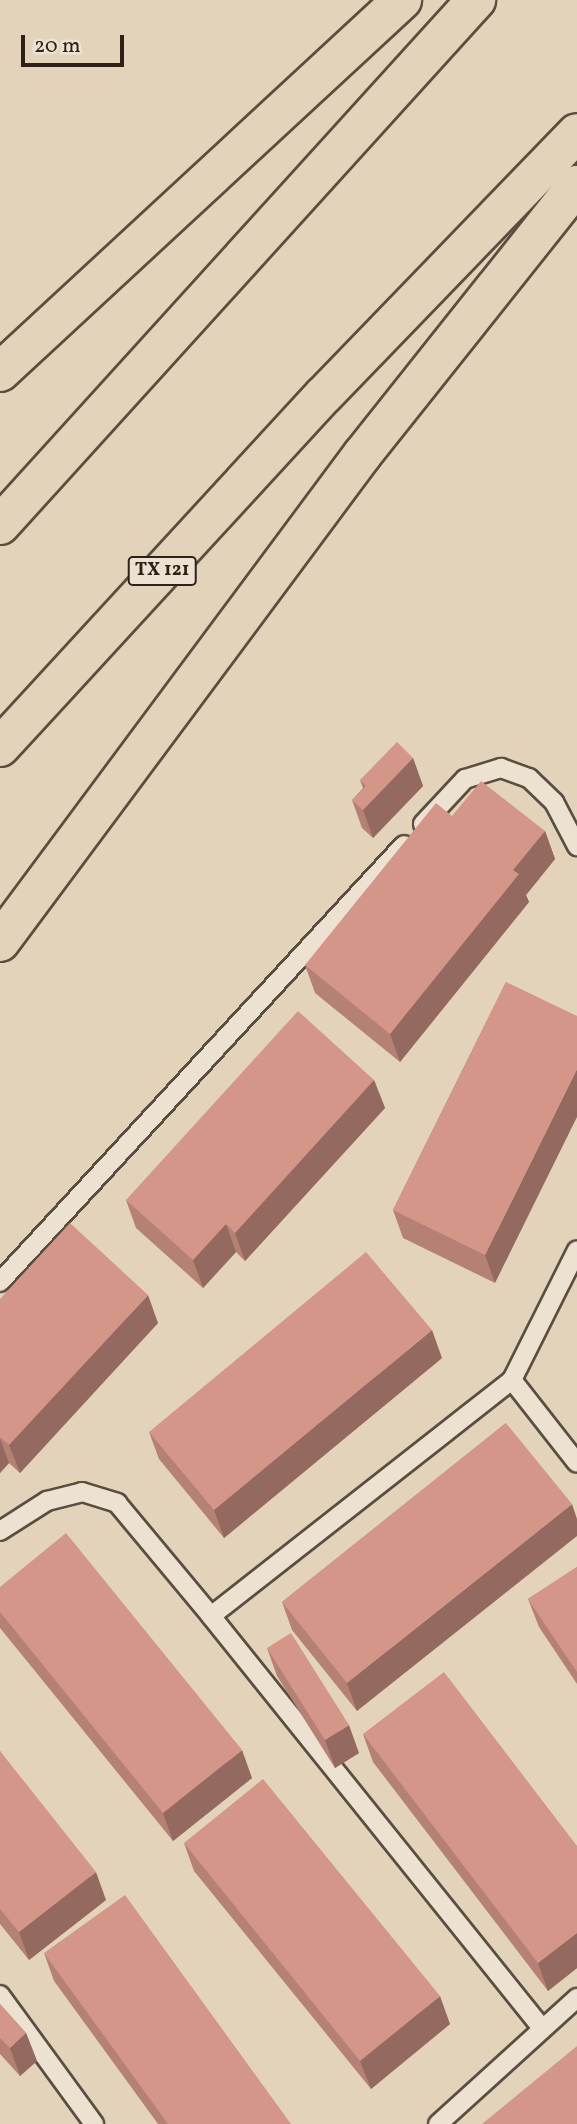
<!DOCTYPE html>
<html>
<head>
<meta charset="utf-8">
<style>
	body { margin:0 }
	#map { position:relative; width:577px; height:2124px; overflow:hidden; background:#e3d3ba; font-family:Vollkorn,serif }
	div>[style] { position:absolute }
	[style*='--x'] { left:calc(var(--x)*1px); top:calc(var(--y)*1px); width:calc(var(--w)*1px); rotate:calc(var(--a)*1deg) }
	.roads { filter:drop-shadow(2px 0 #5a4e40) drop-shadow(-2px 0 #5a4e40) drop-shadow(0 2px #5a4e40) drop-shadow(0 -2px #5a4e40) }
	.lane>* { height:18px; margin:-9px; padding:0 9px; transform-origin:9px; border-radius:9px; background:#ede2d2 }
	.highway>* { height:38px; margin:-19px; padding:0 19px; transform-origin:19px; border-radius:19px; background:#e3d3ba }
	.wall>* { inset:0; background:#b68175 }
	.shaded-wall>* { inset:0; background:#94695f }
	.building>* { inset:0; background:#d49688 }
	span { translate:-50% -50%; white-space:nowrap; text-align:center; line-height:1.15; -webkit-text-stroke:5px #ede2d2; paint-order:stroke }
	.shield-label span { padding:2px 5px; background:#ede2d2; border:2px solid; border-radius:5px; -webkit-text-stroke-width:0 }
	.shield-label { font-size:19px; color:#2d2118; font-weight:700 }
	.scale { position:absolute; left:21px; top:35px; width:103px; height:32px; box-sizing:border-box; border:4px solid #2d2118; border-top:0; padding-left:9px; font-size:21px; line-height:24px; white-space:nowrap; color:#2d2118; -webkit-text-stroke:5px #ede2d2; paint-order:stroke }
</style>
</head>
<body>
<div id="map">
	<div class="roads">
		<div class="lane">
			<div style="--x:423;--y:824;--w:62;--a:-47"></div>
			<div style="--x:465;--y:779;--w:38;--a:-17"></div>
			<div style="--x:501;--y:768;--w:30;--a:20"></div>
			<div style="--x:529;--y:778;--w:35;--a:44"></div>
			<div style="--x:554;--y:802;--w:50;--a:62.4"></div>
			<div style="--x:0;--y:1282;--w:595;--a:-47.25"></div>
			<div style="--x:512;--y:1380;--w:105;--a:51.9"></div>
			<div style="--x:0;--y:1531;--w:56;--a:-32.6"></div>
			<div style="--x:47;--y:1501;--w:36;--a:-14"></div>
			<div style="--x:82;--y:1492;--w:37;--a:17"></div>
			<div style="--x:117;--y:1503;--w:147;--a:50.2"></div>
			<div style="--x:211;--y:1616;--w:382;--a:-38.1"></div>
			<div style="--x:512;--y:1380;--w:145;--a:-63.4"></div>
			<div style="--x:211;--y:1616;--w:527;--a:51.24"></div>
			<div style="--x:0;--y:1995;--w:160;--a:53.9"></div>
			<div style="--x:438;--y:2124;--w:188;--a:-42.2"></div>
		</div>
		<div class="highway">
			<div style="--x:0;--y:372;--w:548;--a:-42.78"></div>
			<div style="--x:0;--y:525;--w:709;--a:-47.8"></div>
			<div style="--x:0;--y:747;--w:478;--a:-47.4"></div>
			<div style="--x:324;--y:395;--w:364;--a:-46"></div>
			<div style="--x:0;--y:942;--w:607;--a:-53.38"></div>
			<div style="--x:362;--y:455;--w:345;--a:-51.5"></div>
		</div>
	</div>
	<div class="wall">
		<div style="clip-path:polygon(413px 758px,423px 786px,373px 838px,362px 828px,352px 800px,363px 788px,360px 780px)"></div>
		<div style="clip-path:polygon(452px 816px,545px 831px,555px 859px,526px 895px,529px 902px,400px 1062px,315px 993px,305px 965px)"></div>
		<div style="clip-path:polygon(506px 982px,495px 1283px,403px 1238px,393px 1210px)"></div>
		<div style="clip-path:polygon(374px 1080px,385px 1108px,245px 1261px,236px 1252px,203px 1288px,136px 1228px,126px 1200px)"></div>
		<div style="clip-path:polygon(0 1299px,158px 1323px,20px 1473px,9px 1463px,0 1473px)"></div>
		<div style="clip-path:polygon(442px 1358px,224px 1538px,159px 1459px,149px 1432px)"></div>
		<div style="clip-path:polygon(506px 1423px,357px 1711px,292px 1630px,282px 1602px)"></div>
		<div style="clip-path:polygon(577px 1567px,577px 1684px,539px 1627px,528px 1599px)"></div>
		<div style="clip-path:polygon(0 1587px,252px 1778px,173px 1841px,0 1628px)"></div>
		<div style="clip-path:polygon(267px 1648px,359px 1753px,335px 1768px,277px 1676px)"></div>
		<div style="clip-path:polygon(363px 1734px,577px 1846px,577px 1968px,548px 1991px,373px 1762px)"></div>
		<div style="clip-path:polygon(0 1751px,106px 1900px,29px 1960px,0 1924px)"></div>
		<div style="clip-path:polygon(184px 1843px,450px 2024px,371px 2089px,194px 1871px)"></div>
		<div style="clip-path:polygon(44px 1953px,291px 2124px,158px 2124px,54px 1981px)"></div>
		<div style="clip-path:polygon(0 2004px,26px 2033px,37px 2061px,20px 2076px,0 2054px)"></div>
	</div>
	<div class="shaded-wall">
		<div style="clip-path:polygon(413px 758px,423px 786px,373px 838px,363px 810px)"></div>
		<div style="clip-path:polygon(545px 831px,555px 859px,526px 895px,529px 902px,400px 1062px,390px 1034px,513px 870px)"></div>
		<div style="clip-path:polygon(577px 1069px,577px 1117px,495px 1283px,485px 1255px)"></div>
		<div style="clip-path:polygon(374px 1080px,385px 1108px,245px 1261px,235px 1233px)"></div>
		<div style="clip-path:polygon(226px 1224px,236px 1252px,203px 1288px,193px 1260px)"></div>
		<div style="clip-path:polygon(148px 1295px,158px 1323px,20px 1473px,9px 1445px)"></div>
		<div style="clip-path:polygon(432px 1330px,442px 1358px,224px 1538px,214px 1510px)"></div>
		<div style="clip-path:polygon(0 1439px,9px 1463px,0 1473px)"></div>
		<div style="clip-path:polygon(572px 1504px,577px 1519px,577px 1536px,357px 1711px,347px 1683px)"></div>
		<div style="clip-path:polygon(349px 1725px,359px 1753px,335px 1768px,325px 1740px)"></div>
		<div style="clip-path:polygon(242px 1750px,252px 1778px,173px 1841px,163px 1813px)"></div>
		<div style="clip-path:polygon(96px 1872px,106px 1900px,29px 1960px,19px 1932px)"></div>
		<div style="clip-path:polygon(577px 1933px,577px 1968px,548px 1991px,538px 1963px)"></div>
		<div style="clip-path:polygon(440px 1996px,450px 2024px,371px 2089px,360px 2061px)"></div>
		<div style="clip-path:polygon(26px 2033px,37px 2061px,20px 2076px,10px 2048px)"></div>
	</div>
	<div class="building">
		<div style="clip-path:polygon(397px 742px,413px 758px,363px 810px,352px 800px,366px 786px,360px 780px)"></div>
		<div style="clip-path:polygon(481px 781px,545px 831px,513px 870px,519px 874px,390px 1034px,305px 965px,436px 803px,452px 816px)"></div>
		<div style="clip-path:polygon(506px 982px,577px 1016px,577px 1069px,485px 1255px,393px 1210px)"></div>
		<div style="clip-path:polygon(298px 1011px,374px 1080px,235px 1233px,226px 1224px,193px 1260px,126px 1200px)"></div>
		<div style="clip-path:polygon(70px 1223px,148px 1295px,9px 1445px,0 1437px,0 1299px)"></div>
		<div style="clip-path:polygon(366px 1252px,432px 1330px,214px 1510px,149px 1432px)"></div>
		<div style="clip-path:polygon(506px 1423px,572px 1504px,347px 1683px,282px 1602px)"></div>
		<div style="clip-path:polygon(66px 1533px,242px 1750px,163px 1813px,0 1612px,0 1587px)"></div>
		<div style="clip-path:polygon(577px 1567px,577px 1672px,528px 1599px)"></div>
		<div style="clip-path:polygon(291px 1633px,349px 1725px,325px 1740px,267px 1648px)"></div>
		<div style="clip-path:polygon(444px 1672px,577px 1846px,577px 1933px,538px 1963px,363px 1734px)"></div>
		<div style="clip-path:polygon(0 1751px,96px 1872px,19px 1932px,0 1909px)"></div>
		<div style="clip-path:polygon(263px 1779px,440px 1996px,360px 2061px,184px 1843px)"></div>
		<div style="clip-path:polygon(125px 1895px,291px 2124px,168px 2124px,44px 1953px)"></div>
		<div style="clip-path:polygon(0 2004px,26px 2033px,10px 2048px,0 2038px)"></div>
		<div style="clip-path:polygon(577px 2046px,577px 2124px,482px 2124px)"></div>
	</div>
	<div class="shield-label">
		<span style="left:162px;top:571px">TX 121</span>
	</div>
	<div class="scale">20 m</div>
</div>
</body>
</html>
